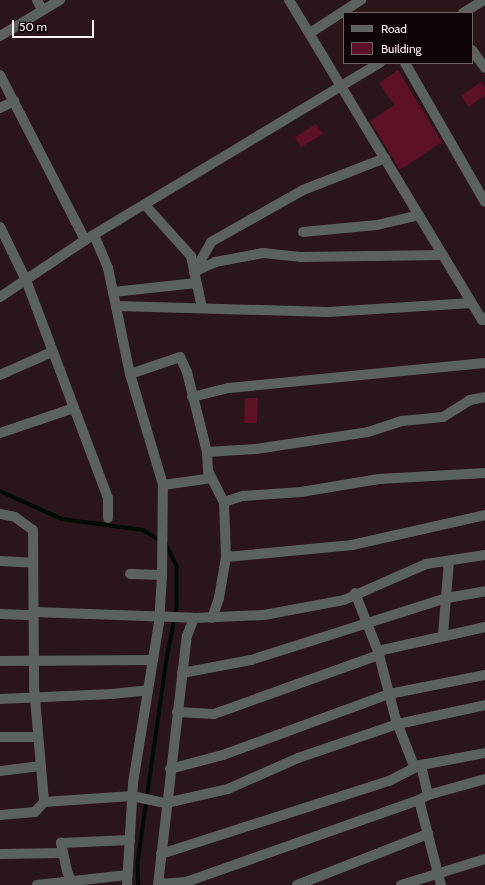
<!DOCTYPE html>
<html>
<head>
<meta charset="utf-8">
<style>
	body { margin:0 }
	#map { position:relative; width:485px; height:885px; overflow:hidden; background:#2a1518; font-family:Cabin,sans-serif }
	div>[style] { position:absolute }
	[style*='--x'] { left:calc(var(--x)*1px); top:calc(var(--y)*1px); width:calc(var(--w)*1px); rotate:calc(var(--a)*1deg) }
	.stream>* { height:3.5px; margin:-1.75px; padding:0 1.75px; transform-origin:1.75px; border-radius:1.75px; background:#000c01 }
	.building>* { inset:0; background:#5c1124 }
	.street>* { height:10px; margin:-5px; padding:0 5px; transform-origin:5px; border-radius:5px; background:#5a625b }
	span { translate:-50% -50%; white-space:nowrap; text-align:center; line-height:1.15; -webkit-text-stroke:4px #0d0506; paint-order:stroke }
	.legend { position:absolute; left:343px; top:12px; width:130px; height:52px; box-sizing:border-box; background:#0d0506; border:1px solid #6d6364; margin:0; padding:5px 7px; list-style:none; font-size:12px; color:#feeff0 }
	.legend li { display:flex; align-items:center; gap:8px; height:20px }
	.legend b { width:20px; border:1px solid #6d6364 }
	.scale { position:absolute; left:12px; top:20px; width:82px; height:18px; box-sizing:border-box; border:2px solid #feeff0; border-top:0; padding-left:5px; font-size:12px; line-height:14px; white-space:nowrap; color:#feeff0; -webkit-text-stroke:3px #0d0506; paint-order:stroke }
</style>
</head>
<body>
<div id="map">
	<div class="stream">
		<div style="--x:0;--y:491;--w:68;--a:24.3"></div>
		<div style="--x:62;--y:519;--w:82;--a:7.7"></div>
		<div style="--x:143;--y:530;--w:27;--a:31"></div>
		<div style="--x:166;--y:544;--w:25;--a:63"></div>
		<div style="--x:177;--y:566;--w:42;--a:90"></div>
		<div style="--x:177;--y:608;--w:52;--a:101.1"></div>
		<div style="--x:167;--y:659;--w:205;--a:98.1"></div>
		<div style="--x:138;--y:862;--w:23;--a:88"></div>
	</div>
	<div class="building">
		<div style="clip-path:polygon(398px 70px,442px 142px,400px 170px,370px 121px,394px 105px,379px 83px)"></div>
		<div style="clip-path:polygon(481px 82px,485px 88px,485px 95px,469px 107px,461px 96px)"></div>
		<div style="clip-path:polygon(316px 124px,323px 134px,301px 147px,295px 137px)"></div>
		<div style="clip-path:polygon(245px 398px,258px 398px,257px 423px,244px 423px)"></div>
	</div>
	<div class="street">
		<div style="--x:37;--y:0;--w:11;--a:63"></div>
		<div style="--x:289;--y:0;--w:374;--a:58.9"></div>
		<div style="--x:482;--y:320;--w:4;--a:-34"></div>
		<div style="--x:463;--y:13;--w:25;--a:-32"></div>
		<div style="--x:310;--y:33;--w:61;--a:-32.9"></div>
		<div style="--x:0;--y:36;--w:70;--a:-31"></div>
		<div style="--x:472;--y:50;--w:22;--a:54"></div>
		<div style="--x:405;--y:63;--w:160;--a:60.1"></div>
		<div style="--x:0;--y:75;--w:186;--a:62.7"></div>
		<div style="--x:0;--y:108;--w:16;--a:-27"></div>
		<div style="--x:145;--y:205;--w:69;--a:48"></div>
		<div style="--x:191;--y:256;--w:53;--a:78.1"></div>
		<div style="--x:0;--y:227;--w:59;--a:63.9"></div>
		<div style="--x:26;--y:280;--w:233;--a:69.4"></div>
		<div style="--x:108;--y:498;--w:20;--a:90"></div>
		<div style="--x:303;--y:232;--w:74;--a:-5.4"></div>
		<div style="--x:377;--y:225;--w:43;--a:-13.4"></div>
		<div style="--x:94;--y:235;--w:36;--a:67"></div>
		<div style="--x:108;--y:268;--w:108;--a:78.3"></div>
		<div style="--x:130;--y:374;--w:53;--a:-18.8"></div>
		<div style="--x:180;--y:357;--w:17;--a:65"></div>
		<div style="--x:187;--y:372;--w:82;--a:76"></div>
		<div style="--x:207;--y:452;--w:19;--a:87"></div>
		<div style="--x:208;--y:471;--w:35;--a:63"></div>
		<div style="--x:224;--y:502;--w:55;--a:87.9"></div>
		<div style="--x:226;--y:557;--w:42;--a:99.7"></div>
		<div style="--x:219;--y:598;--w:21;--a:109"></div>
		<div style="--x:194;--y:272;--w:23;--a:-25"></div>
		<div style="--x:215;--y:262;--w:49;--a:-10.6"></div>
		<div style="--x:263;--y:253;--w:37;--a:6"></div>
		<div style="--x:300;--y:257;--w:143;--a:-0.8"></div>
		<div style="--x:194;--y:272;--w:34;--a:-60"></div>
		<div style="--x:211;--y:242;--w:106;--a:-29.5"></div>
		<div style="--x:303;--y:190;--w:88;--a:-21.3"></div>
		<div style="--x:113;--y:292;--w:84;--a:-6.1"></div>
		<div style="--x:0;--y:297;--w:102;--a:-33.8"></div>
		<div style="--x:85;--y:240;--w:344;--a:-31"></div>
		<div style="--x:116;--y:306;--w:212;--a:1.6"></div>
		<div style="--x:328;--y:312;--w:144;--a:-3.6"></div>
		<div style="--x:130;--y:374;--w:116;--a:73.4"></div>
		<div style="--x:163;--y:485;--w:49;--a:-8.1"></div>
		<div style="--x:0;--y:375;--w:57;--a:-23.9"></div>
		<div style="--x:192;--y:397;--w:38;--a:-14"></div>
		<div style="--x:229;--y:388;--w:257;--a:-5.6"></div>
		<div style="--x:0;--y:433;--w:78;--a:-18.7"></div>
		<div style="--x:207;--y:452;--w:49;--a:-3.5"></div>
		<div style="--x:256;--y:449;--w:113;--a:-8.6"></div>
		<div style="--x:368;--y:432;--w:36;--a:-18"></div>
		<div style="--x:402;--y:421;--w:41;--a:-5.6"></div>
		<div style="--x:443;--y:417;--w:32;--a:-32"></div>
		<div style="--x:470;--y:400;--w:15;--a:-11"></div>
		<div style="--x:224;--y:502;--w:20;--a:-18"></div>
		<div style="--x:243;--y:496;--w:58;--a:-3.9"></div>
		<div style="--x:301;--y:492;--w:79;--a:-9.5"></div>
		<div style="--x:379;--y:479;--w:106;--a:-3.2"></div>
		<div style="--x:0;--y:514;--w:15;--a:11"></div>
		<div style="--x:15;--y:517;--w:22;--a:36"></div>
		<div style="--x:33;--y:530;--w:157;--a:89.6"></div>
		<div style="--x:34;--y:687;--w:115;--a:85"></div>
		<div style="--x:44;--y:802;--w:88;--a:-3.9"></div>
		<div style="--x:132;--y:796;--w:35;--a:12"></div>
		<div style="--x:166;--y:803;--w:64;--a:-12.7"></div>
		<div style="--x:228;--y:789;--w:77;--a:-23.9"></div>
		<div style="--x:298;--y:758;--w:106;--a:-18.8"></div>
		<div style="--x:398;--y:724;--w:89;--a:-12.3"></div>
		<div style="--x:226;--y:557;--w:127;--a:-5.4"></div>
		<div style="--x:352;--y:545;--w:136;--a:-12.7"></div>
		<div style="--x:0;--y:561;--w:33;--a:3"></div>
		<div style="--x:162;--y:575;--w:90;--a:-89.4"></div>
		<div style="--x:355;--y:593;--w:62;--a:68.4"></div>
		<div style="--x:378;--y:651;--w:71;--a:75.4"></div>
		<div style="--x:396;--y:720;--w:49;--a:68.6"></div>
		<div style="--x:414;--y:766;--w:7;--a:-8"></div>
		<div style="--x:421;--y:765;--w:31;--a:77"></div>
		<div style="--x:428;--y:795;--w:10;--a:151"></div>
		<div style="--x:419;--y:800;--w:88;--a:75.5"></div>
		<div style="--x:34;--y:612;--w:160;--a:2.1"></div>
		<div style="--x:0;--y:614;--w:34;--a:2"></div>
		<div style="--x:443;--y:635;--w:74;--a:-85.4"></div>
		<div style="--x:378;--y:651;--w:110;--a:-12.6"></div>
		<div style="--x:0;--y:661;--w:153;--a:-0.4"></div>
		<div style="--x:182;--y:673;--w:70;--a:-10.7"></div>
		<div style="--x:251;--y:660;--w:206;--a:-17.6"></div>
		<div style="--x:447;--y:598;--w:39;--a:-10"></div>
		<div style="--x:0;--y:699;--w:112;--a:-2.6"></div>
		<div style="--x:112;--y:694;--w:36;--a:-6"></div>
		<div style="--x:177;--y:712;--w:37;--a:3"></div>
		<div style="--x:214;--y:714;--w:175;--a:-19.7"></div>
		<div style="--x:0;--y:737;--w:38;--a:0"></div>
		<div style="--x:170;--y:769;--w:55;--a:-14.8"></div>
		<div style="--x:223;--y:755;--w:177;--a:-20.2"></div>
		<div style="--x:389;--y:694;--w:98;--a:-11.2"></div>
		<div style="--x:0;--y:771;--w:41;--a:-7"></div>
		<div style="--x:428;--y:795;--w:59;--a:-15.7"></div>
		<div style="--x:0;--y:815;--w:35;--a:-5"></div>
		<div style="--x:35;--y:812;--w:13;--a:-48"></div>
		<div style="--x:0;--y:854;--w:63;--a:-0.9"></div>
		<div style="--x:161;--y:854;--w:239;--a:-17.8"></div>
		<div style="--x:389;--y:781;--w:36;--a:-27"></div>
		<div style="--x:421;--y:765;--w:65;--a:-10.6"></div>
		<div style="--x:158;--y:884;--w:28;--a:-4"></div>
		<div style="--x:186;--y:882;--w:247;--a:-19.4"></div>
		<div style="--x:37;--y:885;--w:91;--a:-6.3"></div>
		<div style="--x:73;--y:885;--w:15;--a:-113"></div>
		<div style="--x:67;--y:871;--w:29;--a:-102"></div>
		<div style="--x:61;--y:843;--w:69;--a:-2.5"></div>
		<div style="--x:127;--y:885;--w:102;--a:-86.6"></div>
		<div style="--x:133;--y:783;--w:162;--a:-80.8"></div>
		<div style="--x:159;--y:623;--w:48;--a:-86.4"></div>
		<div style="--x:162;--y:575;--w:32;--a:-178"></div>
		<div style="--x:158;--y:885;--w:251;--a:-83.4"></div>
		<div style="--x:187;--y:636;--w:19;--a:-69"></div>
		<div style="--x:194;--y:618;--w:70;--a:-2.5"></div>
		<div style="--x:264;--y:615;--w:81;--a:-10.6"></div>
		<div style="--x:344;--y:600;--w:90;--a:-23.7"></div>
		<div style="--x:426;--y:564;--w:60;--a:-8.7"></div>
		<div style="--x:297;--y:885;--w:141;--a:-21.3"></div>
		<div style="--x:401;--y:885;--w:88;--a:-17.2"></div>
	</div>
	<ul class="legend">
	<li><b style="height:5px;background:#5a625b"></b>Road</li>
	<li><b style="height:11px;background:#5c1124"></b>Building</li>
	</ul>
	<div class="scale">50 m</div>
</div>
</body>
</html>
